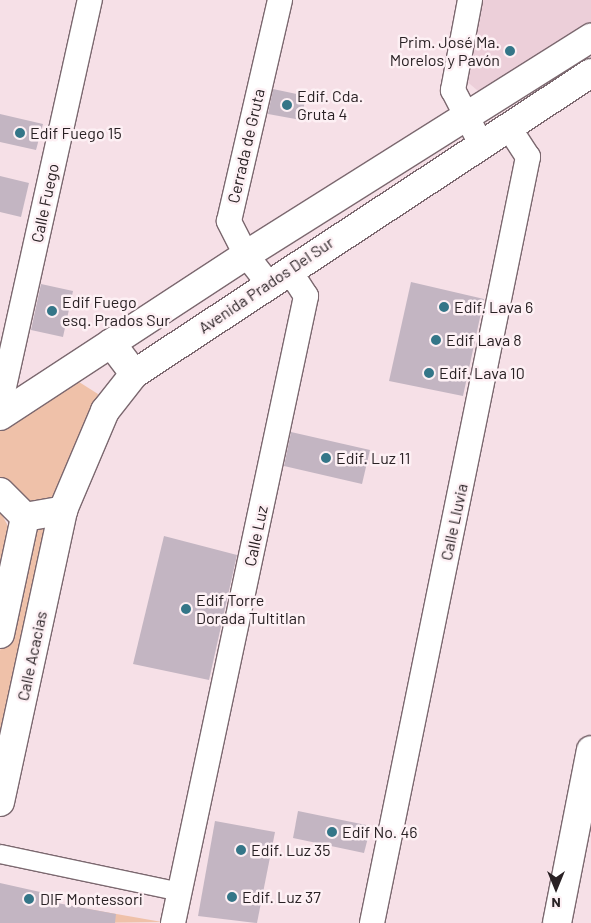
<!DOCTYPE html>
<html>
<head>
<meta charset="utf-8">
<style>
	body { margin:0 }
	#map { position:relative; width:591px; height:923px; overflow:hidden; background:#f6e0e7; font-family:Barlow,sans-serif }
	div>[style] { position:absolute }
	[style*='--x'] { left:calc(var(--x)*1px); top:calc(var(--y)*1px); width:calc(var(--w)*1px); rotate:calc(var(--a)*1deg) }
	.built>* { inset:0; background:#eccfd9 }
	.green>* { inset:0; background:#efc1a9 }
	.building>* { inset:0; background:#c3b5c2 }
	.roads { filter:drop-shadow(1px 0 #7b686f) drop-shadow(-1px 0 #7b686f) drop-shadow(0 1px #7b686f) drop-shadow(0 -1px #7b686f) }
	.pedestrian>* { height:18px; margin:-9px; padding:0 9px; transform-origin:9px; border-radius:9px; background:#fff }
	.minor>* { height:24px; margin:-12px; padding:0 12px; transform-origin:12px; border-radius:12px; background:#fff }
	.tertiary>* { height:28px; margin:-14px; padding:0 14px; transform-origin:14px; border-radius:14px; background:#fff }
	.secondary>* { height:28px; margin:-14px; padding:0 14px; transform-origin:14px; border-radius:14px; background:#fff }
	.dots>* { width:14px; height:14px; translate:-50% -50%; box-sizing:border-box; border:2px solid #fdf0f4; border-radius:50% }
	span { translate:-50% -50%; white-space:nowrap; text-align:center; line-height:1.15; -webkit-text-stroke:5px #fdf0f4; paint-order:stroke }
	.poi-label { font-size:16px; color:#292124 }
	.right { translate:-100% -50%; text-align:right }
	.left { translate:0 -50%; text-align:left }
	.street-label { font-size:16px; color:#292124 }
	.north { position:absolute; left:531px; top:863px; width:50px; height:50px; -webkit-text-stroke:4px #fdf0f4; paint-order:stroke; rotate:180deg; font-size:14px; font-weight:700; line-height:20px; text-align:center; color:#292124 }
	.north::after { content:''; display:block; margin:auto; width:18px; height:22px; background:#292124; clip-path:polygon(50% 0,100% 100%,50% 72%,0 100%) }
</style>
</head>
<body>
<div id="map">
	<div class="built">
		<div style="clip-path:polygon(482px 0,591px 0,591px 24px,484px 96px,464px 79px)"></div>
	</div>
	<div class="green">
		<div style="clip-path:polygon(68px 375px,98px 394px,85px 454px,61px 509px,25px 513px,0 488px,0 420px)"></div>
		<div style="clip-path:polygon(0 511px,9px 528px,0 607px)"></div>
		<div style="clip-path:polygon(60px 515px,0 794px,0 651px,27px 521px)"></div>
		<div style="clip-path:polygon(88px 909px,162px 922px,86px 923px)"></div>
	</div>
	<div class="building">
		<div style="clip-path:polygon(273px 89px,306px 96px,301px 120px,268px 114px)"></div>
		<div style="clip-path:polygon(0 114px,43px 124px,36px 150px,0 142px)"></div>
		<div style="clip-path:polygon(0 176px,29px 183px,21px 217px,0 212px)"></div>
		<div style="clip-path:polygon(411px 282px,484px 299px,463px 396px,389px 381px)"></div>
		<div style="clip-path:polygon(41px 284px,73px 291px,63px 337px,31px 330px)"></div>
		<div style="clip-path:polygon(291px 432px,370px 450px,362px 484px,284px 466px)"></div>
		<div style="clip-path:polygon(164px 536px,237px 555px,209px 680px,133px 664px)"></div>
		<div style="clip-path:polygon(298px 811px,371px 826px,364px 853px,293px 838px)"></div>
		<div style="clip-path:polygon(215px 821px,275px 832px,257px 923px,198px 916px)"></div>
		<div style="clip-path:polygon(0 883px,58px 896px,57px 903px,116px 914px,115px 923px,0 923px)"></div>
	</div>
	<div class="roads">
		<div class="pedestrian">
			<div style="--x:0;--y:854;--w:184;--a:11.9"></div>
		</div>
		<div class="minor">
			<div style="--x:470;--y:0;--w:92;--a:100.7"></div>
			<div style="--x:453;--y:90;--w:61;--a:62.6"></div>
			<div style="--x:268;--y:283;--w:36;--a:-128"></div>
			<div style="--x:246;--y:255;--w:38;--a:-117"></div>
			<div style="--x:229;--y:221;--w:227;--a:-77"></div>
			<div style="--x:0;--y:405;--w:415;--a:-77.5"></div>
			<div style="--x:173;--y:923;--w:641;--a:-78.02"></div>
			<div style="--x:306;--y:296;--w:31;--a:-123"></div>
			<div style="--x:372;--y:923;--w:782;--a:-78.49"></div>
			<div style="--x:528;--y:157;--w:37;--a:-123"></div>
		</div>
		<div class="tertiary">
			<div style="--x:111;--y:343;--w:39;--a:53"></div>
			<div style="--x:0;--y:634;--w:120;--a:-77.9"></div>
			<div style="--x:0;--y:802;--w:299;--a:-77.8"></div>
			<div style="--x:557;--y:923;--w:176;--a:-78.9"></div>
		</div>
		<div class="secondary">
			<div style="--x:0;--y:416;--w:294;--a:-33.2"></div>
			<div style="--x:246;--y:255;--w:408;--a:-32.2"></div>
			<div style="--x:0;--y:492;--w:35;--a:45"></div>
			<div style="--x:25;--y:517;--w:39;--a:-10"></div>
			<div style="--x:63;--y:510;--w:108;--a:-67"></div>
			<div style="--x:105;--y:411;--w:47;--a:-51.9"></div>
			<div style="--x:134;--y:374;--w:547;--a:-33.37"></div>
		</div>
	</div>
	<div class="dots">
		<div style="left:510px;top:51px;background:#347688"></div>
		<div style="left:287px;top:105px;background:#347688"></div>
		<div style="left:20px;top:133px;background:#347688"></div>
		<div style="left:444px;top:307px;background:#347688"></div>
		<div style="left:52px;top:311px;background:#347688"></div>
		<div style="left:436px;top:340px;background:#347688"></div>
		<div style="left:429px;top:373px;background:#347688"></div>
		<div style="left:326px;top:458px;background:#347688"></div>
		<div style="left:186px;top:609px;background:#347688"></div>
		<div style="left:332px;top:832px;background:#347688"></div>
		<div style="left:241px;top:850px;background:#347688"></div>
		<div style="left:232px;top:897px;background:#347688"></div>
		<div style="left:29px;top:899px;background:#347688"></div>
	</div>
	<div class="poi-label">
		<span class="right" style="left:500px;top:51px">Prim. José Ma.<br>Morelos y Pavón</span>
		<span class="left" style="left:297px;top:105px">Edif. Cda.<br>Gruta 4</span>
		<span class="left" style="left:30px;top:133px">Edif Fuego 15</span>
		<span class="left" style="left:62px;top:311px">Edif Fuego<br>esq. Prados Sur</span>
		<span class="left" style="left:454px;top:307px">Edif. Lava 6</span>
		<span class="left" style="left:446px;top:340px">Edif Lava 8</span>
		<span class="left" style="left:439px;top:373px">Edif. Lava 10</span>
		<span class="left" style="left:336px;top:458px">Edif. Luz 11</span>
		<span class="left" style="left:196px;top:609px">Edif Torre<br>Dorada Tultitlan</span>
		<span class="left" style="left:342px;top:832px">Edif No. 46</span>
		<span class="left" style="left:251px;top:850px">Edif. Luz 35</span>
		<span class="left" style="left:242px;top:897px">Edif. Luz 37</span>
		<span class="left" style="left:40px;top:899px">DIF Montessori</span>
	</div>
	<div class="street-label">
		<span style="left:246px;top:146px;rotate:-77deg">Cerrada de Gruta</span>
		<span style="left:45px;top:203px;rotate:-78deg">Calle Fuego</span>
		<span style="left:266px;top:285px;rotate:-34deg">Avenida Prados Del Sur</span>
		<span style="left:454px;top:522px;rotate:-78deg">Calle Lluvia</span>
		<span style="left:256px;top:536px;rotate:-78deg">Calle Luz</span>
		<span style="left:32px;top:656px;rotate:-78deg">Calle Acacias</span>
	</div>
	<div class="north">N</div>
</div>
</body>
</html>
